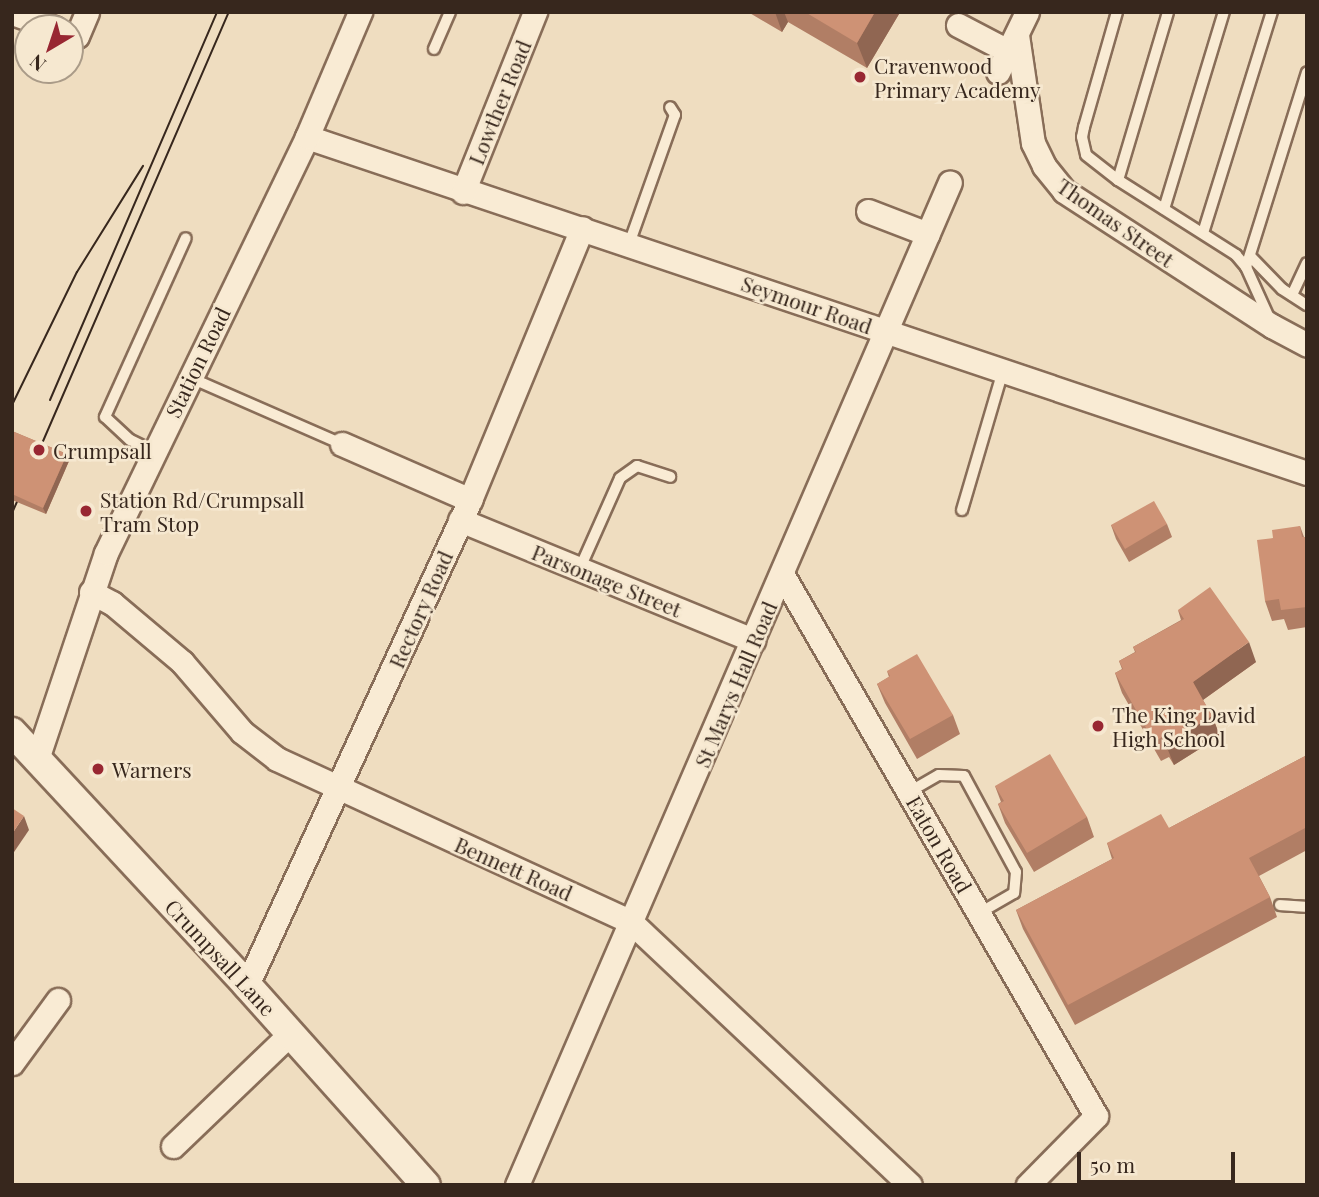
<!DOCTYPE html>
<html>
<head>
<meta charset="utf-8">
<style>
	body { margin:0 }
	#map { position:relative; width:1319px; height:1197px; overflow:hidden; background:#efddc0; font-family:"Playfair Display",serif }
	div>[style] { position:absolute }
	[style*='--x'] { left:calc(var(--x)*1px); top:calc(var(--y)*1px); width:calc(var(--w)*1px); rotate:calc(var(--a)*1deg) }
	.roads { filter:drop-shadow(2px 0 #886d58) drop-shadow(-2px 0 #886d58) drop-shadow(0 2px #886d58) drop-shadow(0 -2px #886d58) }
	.service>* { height:10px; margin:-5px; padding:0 5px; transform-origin:5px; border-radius:5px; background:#f9ebd4 }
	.minor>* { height:23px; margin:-11.5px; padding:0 11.5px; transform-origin:11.5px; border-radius:11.5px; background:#f9ebd4 }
	.tertiary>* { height:28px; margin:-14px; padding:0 14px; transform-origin:14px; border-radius:14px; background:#f9ebd4 }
	.tram>* { height:2px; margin:-1px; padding:0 1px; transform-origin:1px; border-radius:1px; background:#37271d }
	.wall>* { inset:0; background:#b17e65 }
	.shaded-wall>* { inset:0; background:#906652 }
	.building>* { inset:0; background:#ce9275 }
	.dots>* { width:19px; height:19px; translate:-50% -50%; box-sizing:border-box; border:4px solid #f6e8d0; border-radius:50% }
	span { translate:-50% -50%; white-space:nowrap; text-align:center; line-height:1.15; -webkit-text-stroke:5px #f6e8d0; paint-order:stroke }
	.poi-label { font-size:21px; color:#37271d }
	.left { translate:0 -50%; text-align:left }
	.street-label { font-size:21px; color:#37271d }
	.frame { position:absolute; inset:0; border:14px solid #37271d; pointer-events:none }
	.north { position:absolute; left:14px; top:14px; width:70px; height:70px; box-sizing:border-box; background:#f6e8d0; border:2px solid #aa9b88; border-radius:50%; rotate:219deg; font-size:19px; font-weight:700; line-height:28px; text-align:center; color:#37271d }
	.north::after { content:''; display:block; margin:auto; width:24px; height:32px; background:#982732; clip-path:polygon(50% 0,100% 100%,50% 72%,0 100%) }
	.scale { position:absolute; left:1077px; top:1152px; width:158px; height:32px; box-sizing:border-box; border:4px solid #37271d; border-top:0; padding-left:9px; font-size:21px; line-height:24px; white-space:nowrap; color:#37271d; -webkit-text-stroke:5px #f6e8d0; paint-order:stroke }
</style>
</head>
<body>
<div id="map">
	<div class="roads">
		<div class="service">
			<div style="--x:1117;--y:12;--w:120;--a:106"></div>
			<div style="--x:1084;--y:127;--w:10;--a:101"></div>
			<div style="--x:1082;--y:137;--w:18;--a:77"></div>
			<div style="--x:1086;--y:155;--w:41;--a:38"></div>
			<div style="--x:1118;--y:180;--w:140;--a:32.4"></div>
			<div style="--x:1236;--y:255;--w:16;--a:50"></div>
			<div style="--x:1246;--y:267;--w:58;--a:65.6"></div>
			<div style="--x:434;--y:49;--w:40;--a:-66.6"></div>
			<div style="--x:1118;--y:180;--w:175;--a:-73.4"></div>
			<div style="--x:1164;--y:209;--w:206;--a:-73.1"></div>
			<div style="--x:1203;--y:233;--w:232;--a:-72.7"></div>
			<div style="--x:629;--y:244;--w:137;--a:-70.4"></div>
			<div style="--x:675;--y:115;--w:9;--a:-122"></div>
			<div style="--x:1250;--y:256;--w:46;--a:45.9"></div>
			<div style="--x:1282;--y:289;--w:30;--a:33"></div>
			<div style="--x:1246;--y:267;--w:204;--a:-72.6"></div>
			<div style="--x:1292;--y:295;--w:35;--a:-65"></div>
			<div style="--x:191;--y:378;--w:165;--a:23.6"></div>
			<div style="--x:153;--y:451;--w:25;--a:-154"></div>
			<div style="--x:130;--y:440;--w:34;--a:-137"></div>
			<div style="--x:105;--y:417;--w:196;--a:-65.7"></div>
			<div style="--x:962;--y:510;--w:145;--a:-73.6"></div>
			<div style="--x:580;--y:568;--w:98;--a:-66"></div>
			<div style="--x:620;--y:478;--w:21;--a:-35"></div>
			<div style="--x:637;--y:466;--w:35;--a:18"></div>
			<div style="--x:909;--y:792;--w:34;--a:-30"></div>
			<div style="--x:939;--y:775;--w:25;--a:2"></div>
			<div style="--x:964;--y:776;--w:109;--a:61.6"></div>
			<div style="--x:1016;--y:872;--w:21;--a:95"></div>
			<div style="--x:1014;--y:893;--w:39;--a:150"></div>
			<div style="--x:1280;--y:905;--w:27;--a:4"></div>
		</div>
		<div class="minor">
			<div style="--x:12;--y:13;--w:45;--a:19.7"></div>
			<div style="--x:958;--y:25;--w:56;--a:27.5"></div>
			<div style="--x:70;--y:34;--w:7;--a:16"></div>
			<div style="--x:77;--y:36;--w:26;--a:-67"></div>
			<div style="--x:1017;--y:35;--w:109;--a:81.6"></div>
			<div style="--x:1033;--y:143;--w:25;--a:64"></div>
			<div style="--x:1044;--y:166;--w:32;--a:51"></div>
			<div style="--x:1064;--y:191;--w:248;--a:33"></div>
			<div style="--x:1272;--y:326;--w:40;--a:28"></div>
			<div style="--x:998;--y:72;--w:67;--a:-64.2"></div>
			<div style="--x:307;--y:137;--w:1055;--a:18.57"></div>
			<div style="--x:463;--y:192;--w:194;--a:-68.2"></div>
			<div style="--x:868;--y:211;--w:64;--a:21"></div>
			<div style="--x:342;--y:444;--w:140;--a:23.6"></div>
			<div style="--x:460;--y:520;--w:317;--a:22.3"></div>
			<div style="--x:782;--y:574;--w:626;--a:59.91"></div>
			<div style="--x:1096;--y:1116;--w:97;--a:134.6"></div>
			<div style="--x:91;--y:592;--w:24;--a:28"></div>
			<div style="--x:112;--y:603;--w:92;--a:40.1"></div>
			<div style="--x:182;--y:662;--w:92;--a:49.4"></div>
			<div style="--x:242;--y:732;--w:44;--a:37.6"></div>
			<div style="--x:277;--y:759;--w:390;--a:24.7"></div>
			<div style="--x:631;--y:922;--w:383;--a:43.3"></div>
			<div style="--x:37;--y:759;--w:217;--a:-71.5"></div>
			<div style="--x:106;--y:553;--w:462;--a:-64.2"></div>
			<div style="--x:307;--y:137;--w:136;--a:-67"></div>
			<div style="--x:247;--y:985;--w:534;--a:-65.31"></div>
			<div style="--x:470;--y:500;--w:294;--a:-67.6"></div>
			<div style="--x:12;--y:1063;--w:78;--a:-53.9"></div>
			<div style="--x:173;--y:1146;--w:163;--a:-43.8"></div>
			<div style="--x:517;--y:1185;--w:1092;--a:-66.65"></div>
		</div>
		<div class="tertiary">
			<div style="--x:12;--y:732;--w:345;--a:47.1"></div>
			<div style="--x:247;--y:985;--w:268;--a:48.2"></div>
		</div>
	</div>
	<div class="tram">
		<div style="--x:50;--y:400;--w:422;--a:-66.7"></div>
		<div style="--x:12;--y:405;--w:148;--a:-64"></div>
		<div style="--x:77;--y:272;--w:125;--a:-58.1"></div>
		<div style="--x:34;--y:462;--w:490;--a:-66.6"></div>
		<div style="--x:12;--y:513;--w:32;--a:-66"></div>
	</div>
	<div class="wall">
		<div style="clip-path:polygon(748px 12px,898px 12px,899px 14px,867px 68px,788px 22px,782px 32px)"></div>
		<div style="clip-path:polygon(12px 431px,67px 454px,69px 461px,46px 514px,12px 500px)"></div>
		<div style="clip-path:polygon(1167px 524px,1172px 537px,1129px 562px,1116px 539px,1111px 525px)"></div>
		<div style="clip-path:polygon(1300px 526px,1304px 537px,1307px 537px,1307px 627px,1288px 630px,1284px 619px,1272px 621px,1265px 601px,1273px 538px)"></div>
		<div style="clip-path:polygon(1178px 610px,1256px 662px,1203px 700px,1212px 716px,1220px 736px,1174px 765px,1169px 757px,1161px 761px,1122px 693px,1115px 673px,1122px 669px,1119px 661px,1135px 652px,1133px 647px,1181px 620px)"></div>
		<div style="clip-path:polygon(887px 671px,953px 715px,960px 734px,917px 759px,885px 703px,877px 684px,889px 677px)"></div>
		<div style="clip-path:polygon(1307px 755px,1307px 850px,1259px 876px,1270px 897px,1277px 917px,1075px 1025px,1023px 929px,1016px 910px,1112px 859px,1107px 843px,1169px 828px)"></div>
		<div style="clip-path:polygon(995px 786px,1087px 817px,1094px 837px,1034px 872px,1005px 823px,998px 804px,1001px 802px)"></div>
	</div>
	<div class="shaded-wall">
		<div style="clip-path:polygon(775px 12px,784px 12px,788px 22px,782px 32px)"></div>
		<div style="clip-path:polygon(875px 12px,898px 12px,899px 14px,867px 68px,857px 43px)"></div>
		<div style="clip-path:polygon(67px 454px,69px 461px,46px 514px,43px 508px)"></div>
		<div style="clip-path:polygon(1249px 642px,1256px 662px,1200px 702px,1193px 682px)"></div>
		<div style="clip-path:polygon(1212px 716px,1220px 736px,1174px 765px,1166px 745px)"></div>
		<div style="clip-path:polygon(24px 816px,29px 830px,12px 855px,12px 834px)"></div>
	</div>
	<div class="building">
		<div style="clip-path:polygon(805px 12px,875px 12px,857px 43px)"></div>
		<div style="clip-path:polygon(12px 431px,67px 454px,43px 508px,12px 494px)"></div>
		<div style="clip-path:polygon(1154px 501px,1167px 524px,1125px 549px,1111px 525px)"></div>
		<div style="clip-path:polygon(1300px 526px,1302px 537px,1307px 537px,1307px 607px,1281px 610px,1279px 599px,1265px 601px,1257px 540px,1273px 538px,1272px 530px)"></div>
		<div style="clip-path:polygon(1210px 587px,1249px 642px,1193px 682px,1212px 716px,1166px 745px,1162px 737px,1154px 742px,1115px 673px,1123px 669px,1119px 661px,1136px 652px,1133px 647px,1184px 619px,1178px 610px)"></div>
		<div style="clip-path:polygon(917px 654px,953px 715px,910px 739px,877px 684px,890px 676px,887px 671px)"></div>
		<div style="clip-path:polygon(1050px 754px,1087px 817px,1027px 853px,998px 804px,1004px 801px,995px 786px)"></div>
		<div style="clip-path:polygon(1307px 755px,1307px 827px,1249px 858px,1270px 897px,1068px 1005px,1016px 910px,1114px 858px,1107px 843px,1161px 814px,1169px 828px)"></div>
		<div style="clip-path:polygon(12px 808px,24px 816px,12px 834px)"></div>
	</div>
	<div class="dots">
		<div style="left:860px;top:77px;background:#982732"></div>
		<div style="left:39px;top:450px;background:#982732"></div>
		<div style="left:86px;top:511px;background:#982732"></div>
		<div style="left:1098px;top:726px;background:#982732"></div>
		<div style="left:98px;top:769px;background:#982732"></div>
	</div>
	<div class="poi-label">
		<span class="left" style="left:874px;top:77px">Cravenwood<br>Primary Academy</span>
		<span class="left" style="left:53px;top:450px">Crumpsall</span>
		<span class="left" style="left:100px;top:511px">Station Rd/Crumpsall<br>Tram Stop</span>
		<span class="left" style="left:1112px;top:726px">The King David<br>High School</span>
		<span class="left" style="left:112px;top:769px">Warners</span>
	</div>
	<div class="street-label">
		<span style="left:499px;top:102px;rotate:-68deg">Lowther Road</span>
		<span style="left:1116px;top:222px;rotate:35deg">Thomas Street</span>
		<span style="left:807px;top:304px;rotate:19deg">Seymour Road</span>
		<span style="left:197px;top:362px;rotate:-64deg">Station Road</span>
		<span style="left:607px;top:580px;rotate:22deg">Parsonage Street</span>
		<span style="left:420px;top:609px;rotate:-66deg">Rectory Road</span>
		<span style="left:735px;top:684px;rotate:-67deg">St Marys Hall Road</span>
		<span style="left:940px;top:844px;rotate:60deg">Eaton Road</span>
		<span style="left:514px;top:868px;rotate:24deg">Bennett Road</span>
		<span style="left:221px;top:957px;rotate:47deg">Crumpsall Lane</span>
	</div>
	<div class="frame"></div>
	<div class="north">N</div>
	<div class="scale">50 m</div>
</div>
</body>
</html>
